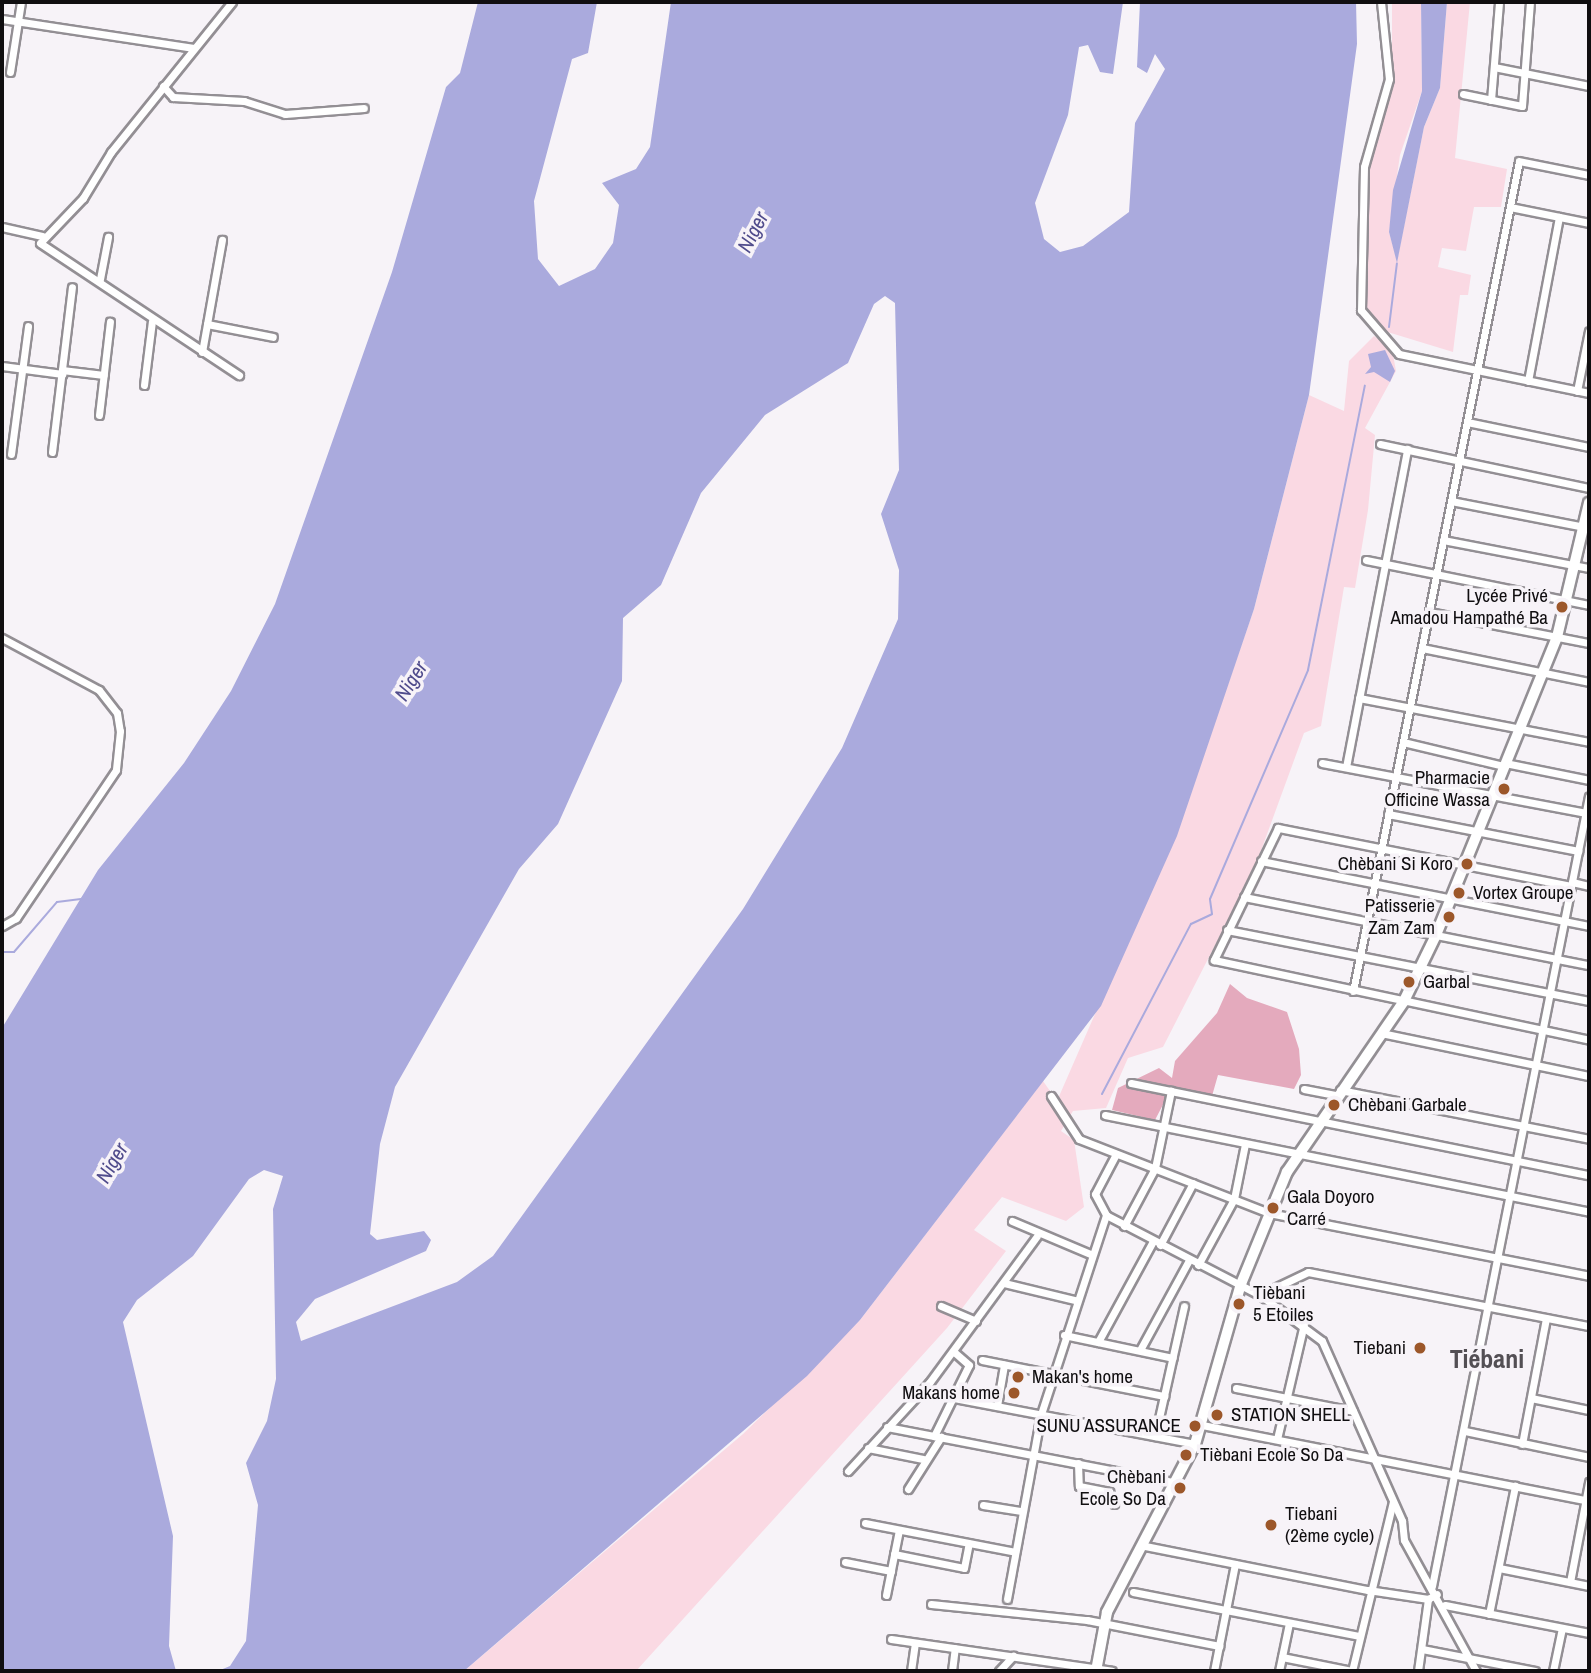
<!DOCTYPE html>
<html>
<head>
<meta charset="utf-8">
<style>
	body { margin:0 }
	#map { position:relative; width:1591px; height:1673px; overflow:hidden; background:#f7f3f8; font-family:"Archivo Narrow",sans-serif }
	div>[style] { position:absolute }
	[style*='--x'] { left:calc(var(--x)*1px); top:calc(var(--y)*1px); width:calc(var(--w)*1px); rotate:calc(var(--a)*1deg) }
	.green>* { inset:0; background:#fad9e3 }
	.forest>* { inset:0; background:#e4aabd }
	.water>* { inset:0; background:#aad }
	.stream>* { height:2px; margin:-1px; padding:0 1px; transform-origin:1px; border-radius:1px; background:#aad }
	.roads { filter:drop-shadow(2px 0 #938f94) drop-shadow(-2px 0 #938f94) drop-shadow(0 2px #938f94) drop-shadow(0 -2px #938f94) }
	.street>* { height:7px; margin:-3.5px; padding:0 3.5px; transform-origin:3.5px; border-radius:3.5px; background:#fff }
	.secondary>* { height:10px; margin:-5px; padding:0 5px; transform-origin:5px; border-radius:5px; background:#fff }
	.dots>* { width:19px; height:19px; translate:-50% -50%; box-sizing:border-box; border:4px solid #f7f3f8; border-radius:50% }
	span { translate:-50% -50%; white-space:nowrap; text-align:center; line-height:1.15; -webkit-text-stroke:7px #f7f3f8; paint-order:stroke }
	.poi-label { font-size:19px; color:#100e10 }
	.right { translate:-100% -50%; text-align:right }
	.left { translate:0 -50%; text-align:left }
	.water-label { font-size:21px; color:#504c8c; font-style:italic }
	.district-label { font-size:26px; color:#534f54; font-weight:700 }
	.frame { position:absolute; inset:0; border:4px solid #100e10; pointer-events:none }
</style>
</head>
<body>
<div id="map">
	<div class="green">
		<div style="clip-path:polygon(1392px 2px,1421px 2px,1422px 91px,1400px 155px,1389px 232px,1397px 261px,1424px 127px,1440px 88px,1447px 2px,1470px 2px,1455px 158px,1507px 169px,1501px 207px,1474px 207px,1466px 251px,1442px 248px,1438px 267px,1471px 275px,1468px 295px,1460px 295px,1453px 352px,1381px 330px,1361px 298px,1369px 169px,1392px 84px)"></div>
		<div style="clip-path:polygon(1374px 336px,1392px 349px,1396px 371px,1365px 428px,1375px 435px,1368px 510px,1355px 588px,1344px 587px,1321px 726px,1304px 733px,1255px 867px,1163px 1047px,1128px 1058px,1106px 1108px,1073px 1111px,1061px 1131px,1074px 1140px,1084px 1207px,1066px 1221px,1002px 1197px,974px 1230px,1006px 1251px,947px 1328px,636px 1671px,464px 1671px,743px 1434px,860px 1320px,1043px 1081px,1057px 1101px,1185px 808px,1254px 609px,1309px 395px,1344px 411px,1349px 361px)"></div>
	</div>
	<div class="forest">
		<div style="clip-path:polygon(1230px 984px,1247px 998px,1287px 1012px,1299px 1049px,1301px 1075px,1294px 1089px,1218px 1075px,1212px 1096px,1168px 1095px,1155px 1120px,1112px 1110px,1118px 1088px,1159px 1068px,1172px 1078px,1175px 1061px,1217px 1013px)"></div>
	</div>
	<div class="water">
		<div style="clip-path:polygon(evenodd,478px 2px,597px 2px,588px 53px,572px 59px,534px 201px,538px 259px,559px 286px,595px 269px,613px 243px,619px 205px,602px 183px,636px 169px,650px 147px,671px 2px,1123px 2px,1113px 74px,1100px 72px,1088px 45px,1079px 47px,1068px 115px,1035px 203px,1044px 239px,1060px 252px,1083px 246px,1129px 212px,1135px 123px,1165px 69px,1155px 54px,1147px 73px,1137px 67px,1140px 2px,1356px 2px,1357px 44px,1309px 395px,1254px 609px,1177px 836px,1101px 1006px,860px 1320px,807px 1376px,464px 1671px,218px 1671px,230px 1666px,246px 1641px,258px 1505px,246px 1463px,267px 1421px,276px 1379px,273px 1209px,283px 1176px,264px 1170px,249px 1179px,193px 1256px,137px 1300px,123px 1322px,173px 1536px,169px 1646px,176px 1671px,2px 1671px,2px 1028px,98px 870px,184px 763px,231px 691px,275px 604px,392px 272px,446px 87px,460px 73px,478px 2px,885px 296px,895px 303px,899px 470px,881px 514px,899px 570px,898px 619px,842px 748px,743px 909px,493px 1256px,457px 1282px,301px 1341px,296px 1322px,315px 1299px,426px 1251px,431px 1240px,424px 1231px,377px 1240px,370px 1234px,380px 1144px,395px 1087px,519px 869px,558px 824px,622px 681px,623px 618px,661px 585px,701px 493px,765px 415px,848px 363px,874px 304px,885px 296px)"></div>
		<div style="clip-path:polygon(1421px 2px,1447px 2px,1440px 88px,1424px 127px,1397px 263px,1389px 232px,1393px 190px,1422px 91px)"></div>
		<div style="clip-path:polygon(1385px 350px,1395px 371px,1390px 382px,1374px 372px,1365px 374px,1371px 367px,1368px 354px)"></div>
	</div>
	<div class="stream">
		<div style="--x:1389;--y:327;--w:64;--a:-82.9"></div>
		<div style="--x:2;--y:952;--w:12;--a:0"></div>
		<div style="--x:14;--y:952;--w:66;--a:-49.3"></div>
		<div style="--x:57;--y:902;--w:26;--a:-7"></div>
		<div style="--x:1102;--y:1094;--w:192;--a:-62.4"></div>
		<div style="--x:1191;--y:924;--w:23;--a:-25"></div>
		<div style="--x:1212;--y:914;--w:15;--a:-98"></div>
		<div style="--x:1210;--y:899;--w:249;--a:-66.8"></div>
		<div style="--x:1308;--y:670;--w:290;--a:-78.7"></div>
	</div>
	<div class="roads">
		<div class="street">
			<div style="--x:232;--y:2;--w:193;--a:128.9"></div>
			<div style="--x:111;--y:152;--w:54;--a:121.3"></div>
			<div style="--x:83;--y:198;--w:62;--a:133.7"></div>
			<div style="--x:40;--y:243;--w:239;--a:33.6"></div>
			<div style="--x:1381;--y:2;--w:77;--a:84.1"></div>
			<div style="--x:1389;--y:79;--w:91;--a:105.9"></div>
			<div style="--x:1364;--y:167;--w:143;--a:91.2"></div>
			<div style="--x:1361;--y:310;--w:58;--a:49.2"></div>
			<div style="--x:1399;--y:354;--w:194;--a:11.6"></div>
			<div style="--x:2;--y:19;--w:194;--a:8.6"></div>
			<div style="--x:1494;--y:67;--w:97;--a:11.3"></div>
			<div style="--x:10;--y:72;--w:71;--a:-81.1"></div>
			<div style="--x:163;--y:86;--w:15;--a:48"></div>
			<div style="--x:173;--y:97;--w:71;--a:3.2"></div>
			<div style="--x:244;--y:101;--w:43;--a:17.6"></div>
			<div style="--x:285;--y:114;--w:79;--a:-4.3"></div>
			<div style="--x:1463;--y:94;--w:60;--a:11.5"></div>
			<div style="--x:1522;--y:106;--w:104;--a:-85.6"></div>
			<div style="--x:1491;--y:100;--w:98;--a:-85.3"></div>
			<div style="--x:1510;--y:207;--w:81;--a:11.4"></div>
			<div style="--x:2;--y:227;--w:41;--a:12.7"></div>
			<div style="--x:100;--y:279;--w:43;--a:-79.2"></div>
			<div style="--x:207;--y:324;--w:67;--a:11.1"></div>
			<div style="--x:202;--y:352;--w:114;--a:-79.9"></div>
			<div style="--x:2;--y:366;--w:61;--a:7.6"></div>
			<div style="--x:62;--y:370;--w:42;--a:6.8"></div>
			<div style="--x:1528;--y:381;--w:167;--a:-79.3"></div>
			<div style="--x:144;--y:385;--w:64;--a:-82.9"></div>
			<div style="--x:1577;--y:391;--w:61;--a:-78.7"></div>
			<div style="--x:99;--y:415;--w:94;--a:-83.3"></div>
			<div style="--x:1467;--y:422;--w:125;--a:11.6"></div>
			<div style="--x:1380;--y:444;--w:214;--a:11.9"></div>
			<div style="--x:52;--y:452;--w:166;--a:-83.1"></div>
			<div style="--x:11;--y:454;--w:129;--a:-82.4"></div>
			<div style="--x:1451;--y:501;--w:136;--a:11"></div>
			<div style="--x:1443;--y:540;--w:149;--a:10.9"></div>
			<div style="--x:1366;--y:560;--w:227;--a:11.4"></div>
			<div style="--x:1429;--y:612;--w:163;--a:11"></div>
			<div style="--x:2;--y:638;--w:110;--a:28.2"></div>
			<div style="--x:99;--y:690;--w:29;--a:52"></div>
			<div style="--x:117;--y:713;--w:18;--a:81"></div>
			<div style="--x:120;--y:731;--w:39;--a:96"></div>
			<div style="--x:116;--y:770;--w:179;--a:124"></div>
			<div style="--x:16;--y:918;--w:16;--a:150"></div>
			<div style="--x:1422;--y:648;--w:170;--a:11.5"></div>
			<div style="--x:1359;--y:698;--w:234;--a:10.8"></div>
			<div style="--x:1403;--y:742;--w:104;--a:13.4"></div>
			<div style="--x:1322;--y:763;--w:269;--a:10.7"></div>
			<div style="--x:1505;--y:763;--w:86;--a:11.4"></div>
			<div style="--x:1346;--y:767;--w:324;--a:-79.1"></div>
			<div style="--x:1388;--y:814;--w:194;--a:11"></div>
			<div style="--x:1261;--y:861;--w:334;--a:11.2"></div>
			<div style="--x:1572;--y:882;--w:17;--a:13"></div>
			<div style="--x:1571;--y:886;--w:299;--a:-168.8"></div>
			<div style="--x:1278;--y:828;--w:147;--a:115.9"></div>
			<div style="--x:1214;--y:960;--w:383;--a:12"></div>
			<div style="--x:1244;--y:897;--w:352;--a:11.2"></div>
			<div style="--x:1227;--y:930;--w:369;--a:11.1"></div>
			<div style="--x:1353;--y:991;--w:846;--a:-78.69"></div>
			<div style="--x:1519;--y:161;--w:71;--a:11.3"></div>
			<div style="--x:1381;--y:1033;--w:212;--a:11.7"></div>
			<div style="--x:1131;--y:1083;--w:467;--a:11.4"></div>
			<div style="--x:1304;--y:1089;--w:33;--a:11"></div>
			<div style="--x:1340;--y:1090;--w:254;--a:11.1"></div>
			<div style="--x:1051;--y:1096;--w:51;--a:56.9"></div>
			<div style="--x:1079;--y:1139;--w:204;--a:21.3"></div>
			<div style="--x:1269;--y:1213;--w:326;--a:11.1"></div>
			<div style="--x:1105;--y:1115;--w:494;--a:11.3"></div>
			<div style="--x:1116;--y:1154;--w:45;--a:117.7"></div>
			<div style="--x:1095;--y:1194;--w:24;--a:62"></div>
			<div style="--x:1106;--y:1215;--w:174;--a:27.5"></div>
			<div style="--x:1260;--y:1295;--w:77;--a:36.6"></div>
			<div style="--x:1322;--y:1341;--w:197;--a:66"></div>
			<div style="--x:1402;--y:1521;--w:19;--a:84"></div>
			<div style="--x:1404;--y:1540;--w:149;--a:61.2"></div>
			<div style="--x:1012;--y:1221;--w:85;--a:22.9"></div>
			<div style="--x:1124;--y:1226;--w:66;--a:-61.9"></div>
			<div style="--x:1155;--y:1168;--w:79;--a:-78.3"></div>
			<div style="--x:1160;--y:1245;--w:70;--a:-62"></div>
			<div style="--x:1198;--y:1265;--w:75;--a:-61.4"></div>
			<div style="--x:1234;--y:1199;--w:56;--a:-78.7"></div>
			<div style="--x:1004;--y:1283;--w:73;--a:13.5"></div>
			<div style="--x:1260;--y:1295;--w:53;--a:-25.6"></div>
			<div style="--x:1308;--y:1272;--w:286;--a:10.9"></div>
			<div style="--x:941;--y:1306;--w:38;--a:23"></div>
			<div style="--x:1064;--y:1335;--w:111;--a:11.9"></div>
			<div style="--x:1098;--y:1342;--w:115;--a:-61.4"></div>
			<div style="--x:1140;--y:1350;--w:102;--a:-61.4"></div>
			<div style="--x:982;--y:1360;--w:186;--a:11.2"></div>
			<div style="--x:1236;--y:1388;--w:119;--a:11.1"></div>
			<div style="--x:954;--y:1398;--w:245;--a:10.8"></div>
			<div style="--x:1531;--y:1398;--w:59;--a:11.7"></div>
			<div style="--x:997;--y:1406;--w:42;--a:-80.3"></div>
			<div style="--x:1202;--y:1425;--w:391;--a:11.1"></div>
			<div style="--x:887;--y:1427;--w:296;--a:10.9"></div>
			<div style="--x:1465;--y:1431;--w:127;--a:11.8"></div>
			<div style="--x:934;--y:1436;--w:79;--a:-63.8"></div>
			<div style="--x:969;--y:1365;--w:21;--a:-139"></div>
			<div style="--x:1155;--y:1436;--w:133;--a:-77.4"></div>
			<div style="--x:1277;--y:1439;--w:118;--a:-76.8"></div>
			<div style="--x:1522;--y:1444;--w:128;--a:-79.2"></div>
			<div style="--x:868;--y:1448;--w:56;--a:11.3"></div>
			<div style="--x:1078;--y:1463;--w:23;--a:88"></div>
			<div style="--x:1079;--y:1486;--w:31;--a:11"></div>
			<div style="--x:1109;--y:1492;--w:13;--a:67"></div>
			<div style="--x:848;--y:1471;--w:120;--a:-47.4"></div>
			<div style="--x:929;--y:1383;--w:182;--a:-53.7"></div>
			<div style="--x:908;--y:1489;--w:62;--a:-57.6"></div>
			<div style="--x:983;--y:1505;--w:39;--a:9"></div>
			<div style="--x:865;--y:1523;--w:153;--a:10.9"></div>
			<div style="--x:1145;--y:1546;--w:227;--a:11.2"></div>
			<div style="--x:1368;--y:1590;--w:61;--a:8.5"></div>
			<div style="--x:1428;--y:1599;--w:10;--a:-29"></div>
			<div style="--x:894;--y:1554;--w:71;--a:11.3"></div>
			<div style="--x:964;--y:1568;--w:25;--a:-79"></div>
			<div style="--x:845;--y:1562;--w:47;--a:11.1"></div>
			<div style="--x:1499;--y:1568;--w:92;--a:11.3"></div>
			<div style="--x:1570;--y:1582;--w:102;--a:-79.2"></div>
			<div style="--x:1432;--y:1586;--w:805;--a:-78.76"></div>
			<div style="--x:1133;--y:1592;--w:230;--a:11"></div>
			<div style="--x:886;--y:1595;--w:66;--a:-78.7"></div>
			<div style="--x:1007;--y:1599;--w:188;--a:-79.6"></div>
			<div style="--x:1041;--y:1414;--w:209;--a:-71.9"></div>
			<div style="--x:931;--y:1604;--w:157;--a:5.9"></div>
			<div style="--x:1087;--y:1620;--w:135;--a:11.1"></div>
			<div style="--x:1445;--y:1605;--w:147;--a:11"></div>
			<div style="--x:1489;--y:1614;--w:131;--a:-78.5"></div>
			<div style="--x:891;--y:1639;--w:223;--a:8.2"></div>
			<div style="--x:1422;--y:1649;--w:115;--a:11"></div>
			<div style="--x:1282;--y:1657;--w:71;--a:11.3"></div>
			<div style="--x:911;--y:1671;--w:28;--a:-82"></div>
			<div style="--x:952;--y:1671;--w:23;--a:-83"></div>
			<div style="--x:999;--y:1671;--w:21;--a:-47"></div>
			<div style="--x:1214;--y:1671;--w:109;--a:-78.9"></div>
			<div style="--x:1279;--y:1671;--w:49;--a:-78.2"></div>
			<div style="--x:1352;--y:1671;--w:174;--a:-76.4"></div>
			<div style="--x:1418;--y:1671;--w:73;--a:-82.1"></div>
			<div style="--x:1553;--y:1671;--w:44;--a:-78.2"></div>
		</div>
		<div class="secondary">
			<div style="--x:1096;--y:1671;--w:60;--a:-79.4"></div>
			<div style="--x:1107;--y:1612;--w:190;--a:-62.4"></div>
			<div style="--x:1195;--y:1444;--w:166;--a:-74"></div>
			<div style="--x:1241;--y:1284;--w:121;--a:-67.7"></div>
			<div style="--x:1287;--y:1172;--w:207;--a:-55.6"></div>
			<div style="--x:1404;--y:1001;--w:73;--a:-64.1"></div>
			<div style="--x:1436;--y:935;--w:322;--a:-67.9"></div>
			<div style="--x:1557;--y:637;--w:138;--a:-76.6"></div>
		</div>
	</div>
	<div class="dots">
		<div style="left:1562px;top:607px;background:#9c572a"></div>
		<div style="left:1504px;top:789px;background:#9c572a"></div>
		<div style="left:1467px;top:864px;background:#9c572a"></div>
		<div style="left:1459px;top:893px;background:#9c572a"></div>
		<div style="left:1449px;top:917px;background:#9c572a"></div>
		<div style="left:1409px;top:982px;background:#9c572a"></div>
		<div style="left:1334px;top:1105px;background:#9c572a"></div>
		<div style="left:1273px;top:1208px;background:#9c572a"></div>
		<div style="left:1239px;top:1304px;background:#9c572a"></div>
		<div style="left:1420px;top:1348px;background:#9c572a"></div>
		<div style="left:1018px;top:1377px;background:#9c572a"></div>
		<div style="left:1014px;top:1393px;background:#9c572a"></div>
		<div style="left:1217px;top:1415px;background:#9c572a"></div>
		<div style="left:1195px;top:1426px;background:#9c572a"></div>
		<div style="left:1186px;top:1455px;background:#9c572a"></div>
		<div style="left:1180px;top:1488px;background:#9c572a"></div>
		<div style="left:1271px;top:1525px;background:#9c572a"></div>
	</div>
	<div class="poi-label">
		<span class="right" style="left:1548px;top:607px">Lycée Privé<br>Amadou Hampathé Ba</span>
		<span class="right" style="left:1490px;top:789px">Pharmacie<br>Officine Wassa</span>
		<span class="right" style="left:1453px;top:864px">Chèbani Si Koro</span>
		<span class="left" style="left:1473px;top:893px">Vortex Groupe</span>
		<span class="right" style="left:1435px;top:917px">Patisserie<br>Zam Zam</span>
		<span class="left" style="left:1423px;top:982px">Garbal</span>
		<span class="left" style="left:1348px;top:1105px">Chèbani Garbale</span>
		<span class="left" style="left:1287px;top:1208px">Gala Doyoro<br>Carré</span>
		<span class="left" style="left:1253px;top:1304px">Tièbani<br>5 Etoiles</span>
		<span class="right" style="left:1406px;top:1348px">Tiebani</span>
		<span class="left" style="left:1032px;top:1377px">Makan's home</span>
		<span class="right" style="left:1000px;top:1393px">Makans home</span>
		<span class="left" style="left:1231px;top:1415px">STATION SHELL</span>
		<span class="right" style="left:1181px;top:1426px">SUNU ASSURANCE</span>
		<span class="left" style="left:1200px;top:1455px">Tièbani Ecole So Da</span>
		<span class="right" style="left:1166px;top:1488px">Chèbani<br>Ecole So Da</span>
		<span class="left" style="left:1285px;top:1525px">Tiebani<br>(2ème cycle)</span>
	</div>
	<div class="water-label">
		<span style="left:753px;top:232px;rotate:-63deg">Niger</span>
		<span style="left:411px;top:681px;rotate:-58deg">Niger</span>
		<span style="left:112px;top:1163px;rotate:-60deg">Niger</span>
	</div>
	<div class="district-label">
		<span style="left:1487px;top:1359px">Tiébani</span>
	</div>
	<div class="frame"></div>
</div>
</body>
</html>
